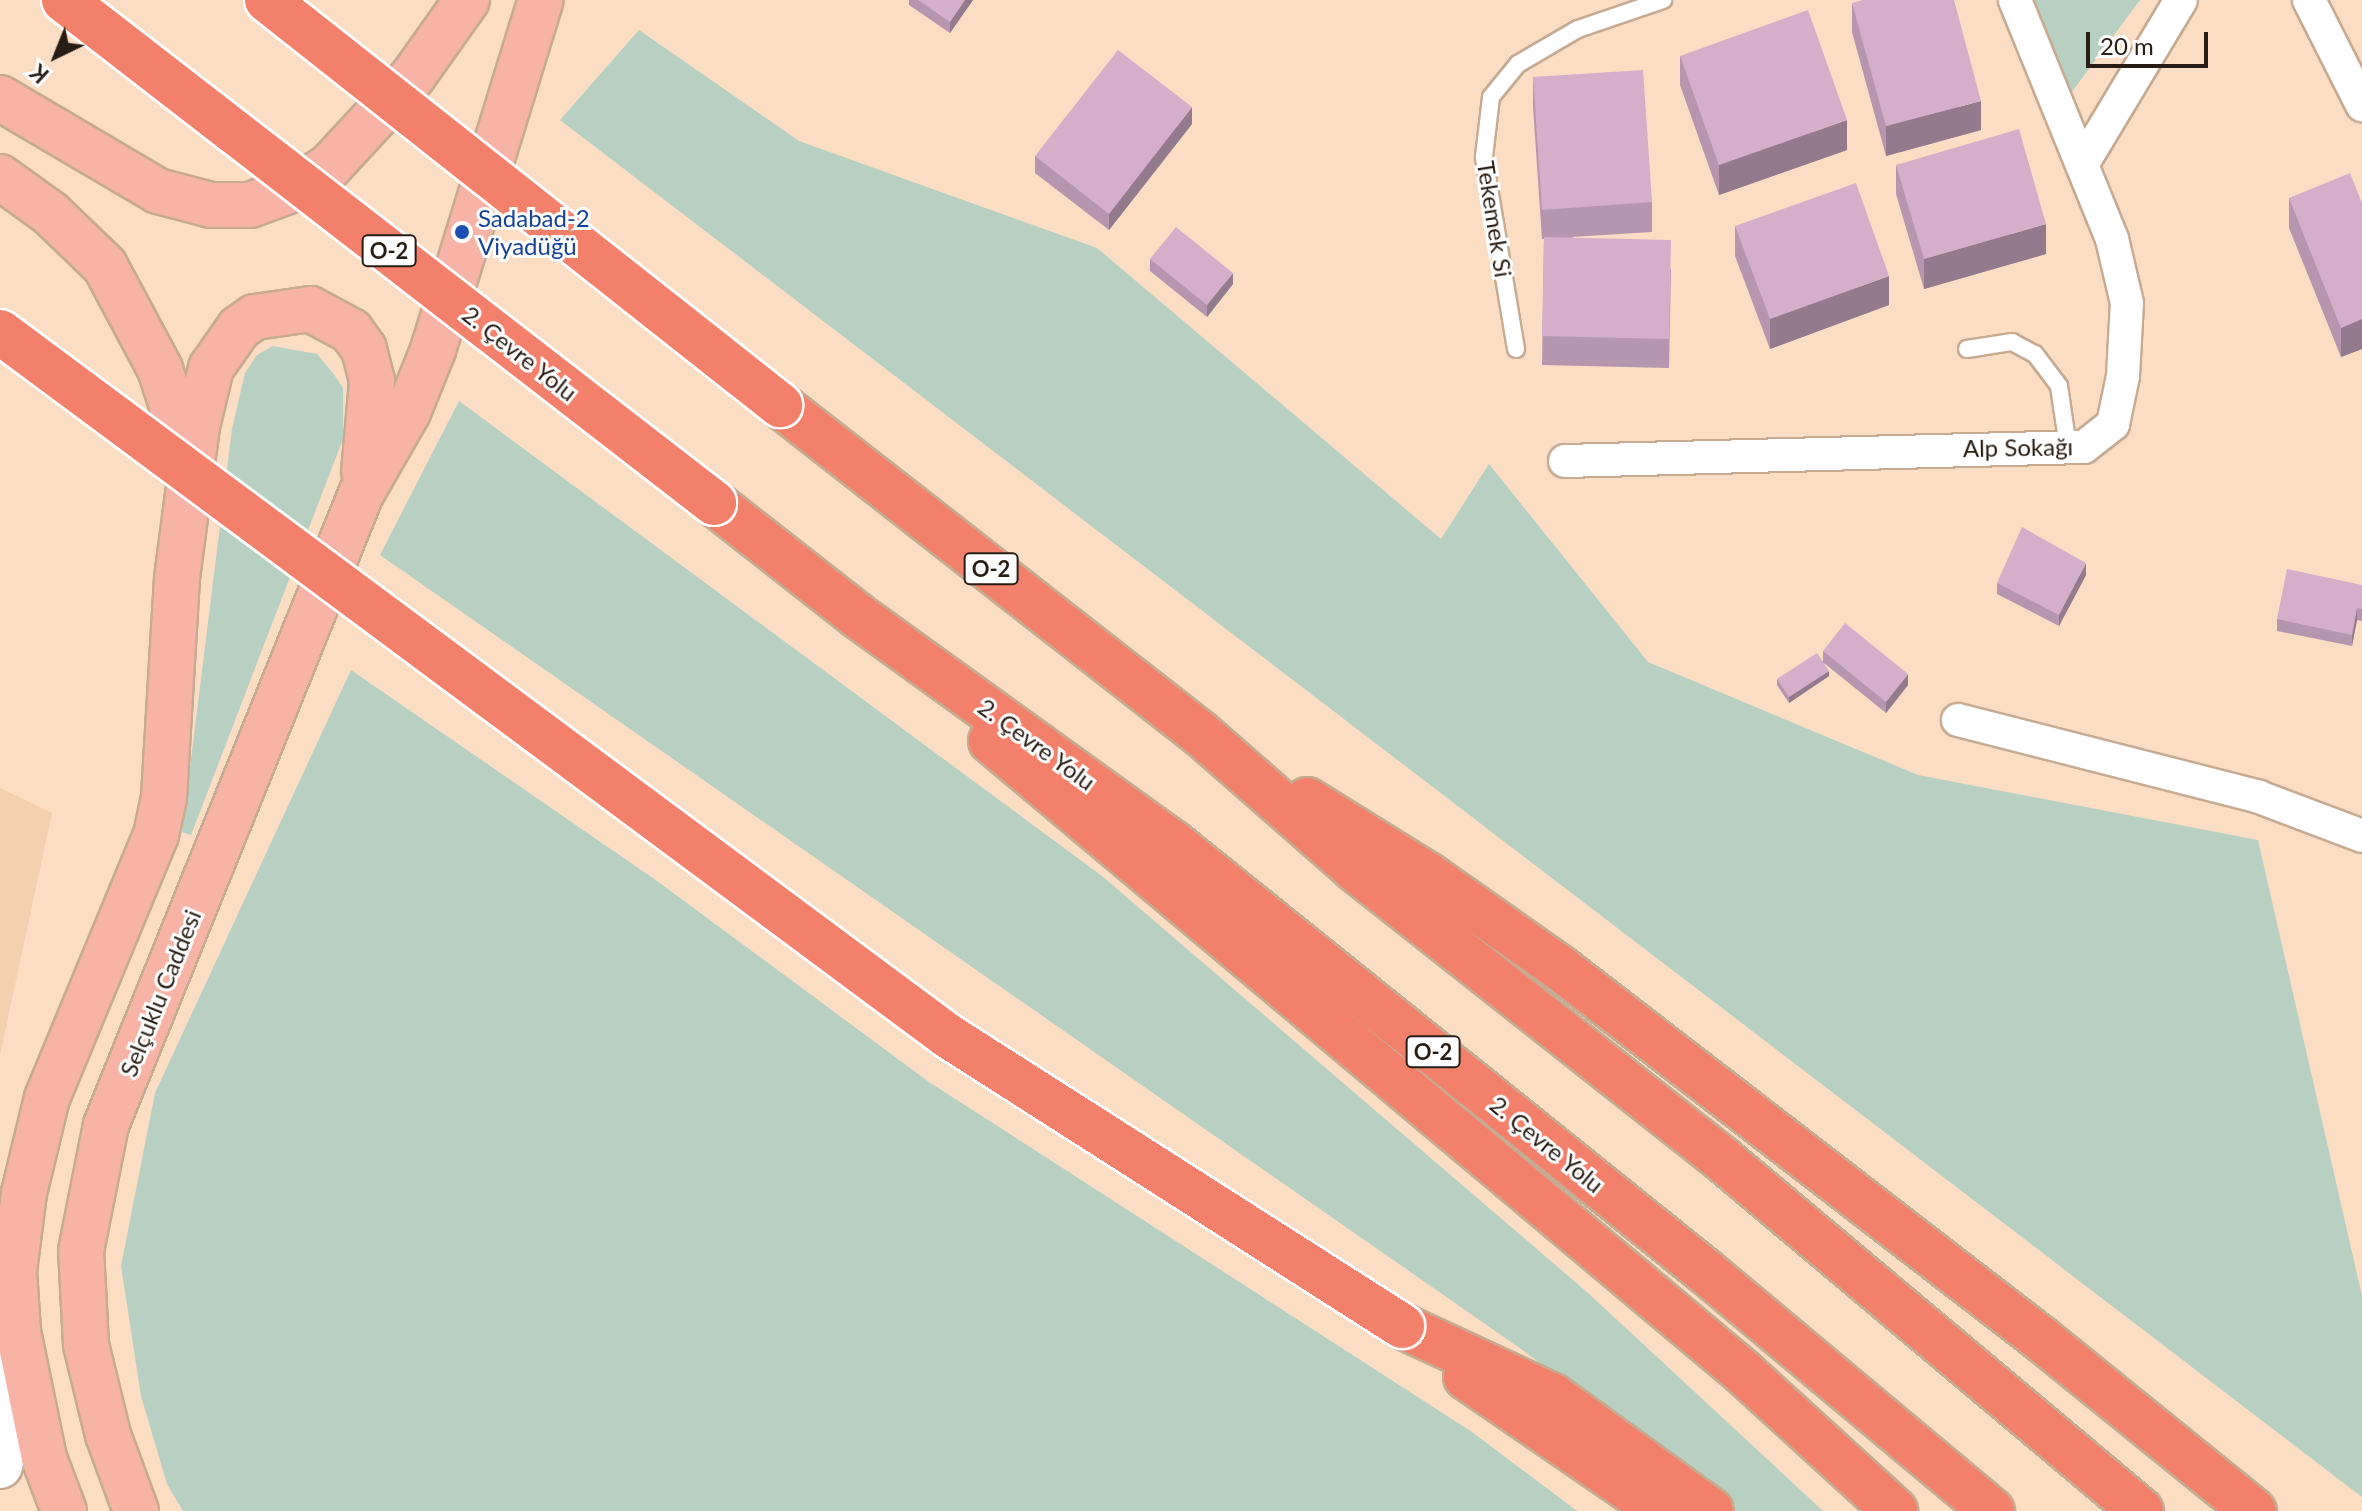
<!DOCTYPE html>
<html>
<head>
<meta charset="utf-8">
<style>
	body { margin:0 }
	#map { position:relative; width:2362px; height:1511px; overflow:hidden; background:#faddc3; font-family:Lato,sans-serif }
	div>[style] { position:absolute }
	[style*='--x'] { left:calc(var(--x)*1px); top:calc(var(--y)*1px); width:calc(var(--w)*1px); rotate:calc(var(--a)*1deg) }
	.built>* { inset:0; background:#f3d0b0 }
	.green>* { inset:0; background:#b7d0c1 }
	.roads { filter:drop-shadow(2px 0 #c6aa91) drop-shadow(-2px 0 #c6aa91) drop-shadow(0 2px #c6aa91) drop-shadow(0 -2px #c6aa91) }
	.lane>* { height:16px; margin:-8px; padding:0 8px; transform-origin:8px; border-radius:8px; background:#fff }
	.street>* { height:32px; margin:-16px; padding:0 16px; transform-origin:16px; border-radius:16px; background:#fff }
	.secondary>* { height:44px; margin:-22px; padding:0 22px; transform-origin:22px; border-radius:22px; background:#fff }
	.primary>* { height:44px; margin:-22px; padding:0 22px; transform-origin:22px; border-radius:22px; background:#f7b3a6 }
	.highway>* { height:44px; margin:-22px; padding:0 22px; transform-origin:22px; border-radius:22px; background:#f2806b }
	.bridges { filter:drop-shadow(2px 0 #fff) drop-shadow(-2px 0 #fff) drop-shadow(0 2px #fff) drop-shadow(0 -2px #fff) }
	.highway-bridge>* { height:44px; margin:-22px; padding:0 22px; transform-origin:22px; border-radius:22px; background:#f2806b }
	.wall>* { inset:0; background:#b696ae }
	.shaded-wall>* { inset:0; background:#947a8d }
	.building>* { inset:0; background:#d4afca }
	.dots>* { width:22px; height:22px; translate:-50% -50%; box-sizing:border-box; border:4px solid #fff; border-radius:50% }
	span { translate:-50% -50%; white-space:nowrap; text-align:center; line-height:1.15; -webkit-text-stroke:6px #fff; paint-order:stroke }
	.shield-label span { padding:2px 6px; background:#fff; border:2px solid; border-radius:6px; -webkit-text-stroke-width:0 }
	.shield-label { font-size:22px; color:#281d14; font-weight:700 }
	.transit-label { font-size:24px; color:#164399 }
	.left { translate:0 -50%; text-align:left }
	.street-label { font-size:24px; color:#281d14 }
	.north { position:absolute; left:16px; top:16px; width:80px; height:80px; -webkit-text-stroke:6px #fff; paint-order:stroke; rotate:223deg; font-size:22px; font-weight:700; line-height:32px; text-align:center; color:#281d14 }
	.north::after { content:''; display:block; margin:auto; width:28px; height:36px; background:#281d14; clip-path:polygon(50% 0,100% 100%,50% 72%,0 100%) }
	.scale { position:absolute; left:2086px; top:32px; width:122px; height:36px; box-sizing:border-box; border:4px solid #281d14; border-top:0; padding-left:10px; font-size:24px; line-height:28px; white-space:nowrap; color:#281d14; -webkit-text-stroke:6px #fff; paint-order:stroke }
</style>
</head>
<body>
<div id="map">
	<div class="built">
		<div style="clip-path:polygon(0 788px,52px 813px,0 1055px)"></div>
	</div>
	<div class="green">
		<div style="clip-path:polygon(2029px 0,2140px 0,2068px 97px)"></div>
		<div style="clip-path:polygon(639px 30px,799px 141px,1097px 248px,1441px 539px,1489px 464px,1648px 662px,1918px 775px,2258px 840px,2362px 1296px,2362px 1497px,560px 120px)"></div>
		<div style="clip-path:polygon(273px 346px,317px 354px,333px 373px,343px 388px,343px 439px,191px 835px,182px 832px,232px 429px,245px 373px,257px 355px)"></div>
		<div style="clip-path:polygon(459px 401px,1102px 876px,1588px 1293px,1823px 1511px,1734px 1511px,1524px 1351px,380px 555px)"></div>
		<div style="clip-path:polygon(351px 670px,657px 881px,929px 1082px,1472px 1432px,1577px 1511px,183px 1511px,167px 1484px,141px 1396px,121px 1266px,155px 1093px)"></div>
	</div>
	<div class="roads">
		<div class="lane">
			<div style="--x:1516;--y:349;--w:195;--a:-99.5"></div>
			<div style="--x:1484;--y:157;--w:60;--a:-83.3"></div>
			<div style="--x:1491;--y:97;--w:43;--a:-50.7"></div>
			<div style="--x:1518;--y:64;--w:69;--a:-30.3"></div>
			<div style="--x:1578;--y:29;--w:90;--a:-18.8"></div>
			<div style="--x:1967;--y:349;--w:46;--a:-8.8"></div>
			<div style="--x:2012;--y:342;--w:26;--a:28"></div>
			<div style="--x:2035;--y:354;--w:40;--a:53"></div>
			<div style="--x:2059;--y:386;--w:62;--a:81.6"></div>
		</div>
		<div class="street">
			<div style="--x:2309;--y:0;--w:118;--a:63.2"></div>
			<div style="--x:2083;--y:163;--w:190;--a:-59"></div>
			<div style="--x:1565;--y:461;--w:519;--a:-1.55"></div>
			<div style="--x:2084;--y:447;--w:37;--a:-38"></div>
			<div style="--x:2113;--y:424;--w:49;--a:-78.2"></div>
			<div style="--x:2123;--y:376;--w:73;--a:-86.9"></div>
			<div style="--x:2127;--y:303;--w:66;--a:-103.2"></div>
			<div style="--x:2112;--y:239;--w:258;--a:-112.1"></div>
			<div style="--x:1958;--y:720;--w:311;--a:14.3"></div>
			<div style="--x:2259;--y:797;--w:110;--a:20.7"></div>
		</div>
		<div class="secondary">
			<div style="--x:0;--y:1466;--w:63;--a:-76.2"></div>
			<div style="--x:15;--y:1405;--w:51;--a:-87.8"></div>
		</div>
		<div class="primary">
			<div style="--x:0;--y:98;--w:183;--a:30.5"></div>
			<div style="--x:158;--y:191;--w:55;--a:14.8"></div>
			<div style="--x:211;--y:205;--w:39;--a:0"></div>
			<div style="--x:250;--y:205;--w:49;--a:-20.3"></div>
			<div style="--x:296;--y:188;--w:40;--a:-32.9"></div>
			<div style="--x:330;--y:166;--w:122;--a:-47.3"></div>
			<div style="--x:413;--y:76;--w:93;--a:-54.6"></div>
			<div style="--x:0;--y:177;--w:62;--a:35.8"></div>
			<div style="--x:50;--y:213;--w:76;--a:43.9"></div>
			<div style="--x:105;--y:266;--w:117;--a:61.9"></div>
			<div style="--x:160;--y:369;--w:45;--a:72"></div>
			<div style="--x:174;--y:412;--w:50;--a:86.6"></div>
			<div style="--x:64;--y:1511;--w:57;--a:-110.7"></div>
			<div style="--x:44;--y:1458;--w:130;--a:-101.6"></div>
			<div style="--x:18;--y:1331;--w:60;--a:-93.8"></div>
			<div style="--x:14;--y:1271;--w:79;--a:-82.7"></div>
			<div style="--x:24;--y:1193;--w:98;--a:-76.4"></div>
			<div style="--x:47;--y:1098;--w:285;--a:-67.5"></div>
			<div style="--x:156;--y:835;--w:39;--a:-78"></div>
			<div style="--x:164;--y:797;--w:219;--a:-86.6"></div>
			<div style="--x:177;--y:578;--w:153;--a:-82.5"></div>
			<div style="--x:197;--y:426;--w:60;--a:-76.4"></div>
			<div style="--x:211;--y:368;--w:49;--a:-55"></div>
			<div style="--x:239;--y:328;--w:19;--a:-35"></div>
			<div style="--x:255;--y:317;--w:56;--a:-8.3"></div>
			<div style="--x:310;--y:309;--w:47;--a:28.2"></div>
			<div style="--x:351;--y:331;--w:22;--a:54"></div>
			<div style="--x:364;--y:349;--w:33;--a:76"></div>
			<div style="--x:372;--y:381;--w:91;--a:95"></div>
			<div style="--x:136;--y:1511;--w:81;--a:-110.2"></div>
			<div style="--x:108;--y:1435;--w:93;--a:-103.7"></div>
			<div style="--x:86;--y:1345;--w:94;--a:-93"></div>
			<div style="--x:81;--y:1251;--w:128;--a:-78.8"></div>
			<div style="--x:106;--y:1125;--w:681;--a:-68"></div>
			<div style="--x:361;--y:494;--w:95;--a:-60.2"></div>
			<div style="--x:408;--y:412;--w:67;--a:-68"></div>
			<div style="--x:433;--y:350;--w:366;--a:-72.9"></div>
		</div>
		<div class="highway">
			<div style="--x:780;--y:405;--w:534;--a:38.01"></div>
			<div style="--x:1201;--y:734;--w:205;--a:41.2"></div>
			<div style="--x:1355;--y:869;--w:468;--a:38.3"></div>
			<div style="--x:1722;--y:1159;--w:547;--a:40.03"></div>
			<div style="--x:714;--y:503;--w:183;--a:38.1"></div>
			<div style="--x:858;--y:616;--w:388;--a:35.8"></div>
			<div style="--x:1173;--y:843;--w:683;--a:38.82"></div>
			<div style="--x:1705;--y:1271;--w:374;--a:39.9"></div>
			<div style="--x:991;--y:741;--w:982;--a:40"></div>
			<div style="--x:1743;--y:1372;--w:206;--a:42.4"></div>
			<div style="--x:1307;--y:800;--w:142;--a:31.8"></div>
			<div style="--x:1428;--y:875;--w:161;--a:35.2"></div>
			<div style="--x:1560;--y:968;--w:606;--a:37.63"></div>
			<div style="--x:2040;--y:1338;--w:275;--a:39"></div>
			<div style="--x:1402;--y:1326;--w:166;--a:24.9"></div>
			<div style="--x:1553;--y:1396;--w:195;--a:36"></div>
			<div style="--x:1466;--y:1377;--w:237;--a:34.5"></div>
		</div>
	</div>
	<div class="bridges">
		<div class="highway-bridge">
			<div style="--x:64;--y:0;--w:822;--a:37.73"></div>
			<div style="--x:267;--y:0;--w:654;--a:38.29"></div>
			<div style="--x:0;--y:332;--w:1181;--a:36.6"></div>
			<div style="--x:948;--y:1036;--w:539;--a:32.57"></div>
		</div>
	</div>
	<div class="wall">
		<div style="clip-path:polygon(909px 0,973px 0,950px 33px,909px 5px)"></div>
		<div style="clip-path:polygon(1852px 3px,1981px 130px,1886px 156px,1852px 32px)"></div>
		<div style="clip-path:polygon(1680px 56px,1847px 150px,1719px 195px,1680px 85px)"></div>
		<div style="clip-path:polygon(1533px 77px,1652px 202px,1652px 232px,1571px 237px,1671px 269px,1669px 368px,1542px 365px,1544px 239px,1542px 239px,1533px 107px)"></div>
		<div style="clip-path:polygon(1192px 124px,1109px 230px,1035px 173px,1035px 156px)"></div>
		<div style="clip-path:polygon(1896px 165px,2046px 254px,1924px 289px,1896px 194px)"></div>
		<div style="clip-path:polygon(2289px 198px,2362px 203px,2362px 349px,2341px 357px,2289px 228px)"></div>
		<div style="clip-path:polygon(1735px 226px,1889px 305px,1770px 349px,1735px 256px)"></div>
		<div style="clip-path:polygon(1150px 259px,1233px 284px,1207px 317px,1150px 271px)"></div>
		<div style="clip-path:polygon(2086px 575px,2059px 626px,1997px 594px,1997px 583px)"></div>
		<div style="clip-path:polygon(2362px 585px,2362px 621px,2357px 620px,2352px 646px,2277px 631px,2277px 619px)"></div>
		<div style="clip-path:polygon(1823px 651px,1908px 685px,1886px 713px,1824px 663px,1829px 676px,1789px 703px,1777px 685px,1777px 679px,1823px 661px)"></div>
	</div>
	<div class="shaded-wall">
		<div style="clip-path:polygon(965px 0,973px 0,950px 33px,950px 22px)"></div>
		<div style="clip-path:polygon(1981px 101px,1981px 130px,1886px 156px,1886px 126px)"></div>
		<div style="clip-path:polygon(1192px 107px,1192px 124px,1109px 230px,1109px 214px)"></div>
		<div style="clip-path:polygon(1847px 120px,1847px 150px,1719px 195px,1719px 165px)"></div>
		<div style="clip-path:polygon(2046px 224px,2046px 254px,1924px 289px,1924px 259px)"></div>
		<div style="clip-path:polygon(1233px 273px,1233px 284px,1207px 317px,1207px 305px)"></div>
		<div style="clip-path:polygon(1889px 276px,1889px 305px,1770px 349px,1770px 319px)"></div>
		<div style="clip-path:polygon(2362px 319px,2362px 349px,2341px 357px,2341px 328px)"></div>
		<div style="clip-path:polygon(2086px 563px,2086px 575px,2059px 626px,2059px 615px)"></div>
		<div style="clip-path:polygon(2357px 608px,2357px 620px,2352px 646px,2352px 635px)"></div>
		<div style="clip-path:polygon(1829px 671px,1829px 676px,1789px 703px,1789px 697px)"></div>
		<div style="clip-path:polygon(1908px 674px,1908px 685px,1886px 713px,1886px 702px)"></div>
	</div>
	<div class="building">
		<div style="clip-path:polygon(918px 0,965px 0,950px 22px)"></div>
		<div style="clip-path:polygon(1863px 0,1954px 0,1981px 101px,1886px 126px,1852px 3px)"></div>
		<div style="clip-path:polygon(1808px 10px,1847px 120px,1719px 165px,1680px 56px)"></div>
		<div style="clip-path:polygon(1118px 50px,1192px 107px,1109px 214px,1035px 156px)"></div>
		<div style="clip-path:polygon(1643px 70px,1652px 202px,1542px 210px,1533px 77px)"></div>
		<div style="clip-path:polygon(2019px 129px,2046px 224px,1924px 259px,1896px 165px)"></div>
		<div style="clip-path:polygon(2350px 173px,2362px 203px,2362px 319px,2341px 328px,2289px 198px)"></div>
		<div style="clip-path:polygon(1856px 183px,1889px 276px,1770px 319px,1735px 226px)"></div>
		<div style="clip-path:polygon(1176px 227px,1233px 273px,1207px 305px,1150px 259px)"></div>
		<div style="clip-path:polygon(1544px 237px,1671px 240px,1669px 339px,1542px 336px)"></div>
		<div style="clip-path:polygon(2022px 527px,2086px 563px,2059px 615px,1997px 583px)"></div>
		<div style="clip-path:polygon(2287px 569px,2362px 585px,2362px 609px,2357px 608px,2352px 635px,2277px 619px)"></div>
		<div style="clip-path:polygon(1845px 623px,1908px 674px,1886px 702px,1823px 651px)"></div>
		<div style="clip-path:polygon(1817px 653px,1829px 671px,1789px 697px,1777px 679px)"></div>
	</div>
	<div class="dots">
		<div style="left:462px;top:232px;background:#1a4fb4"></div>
	</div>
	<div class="shield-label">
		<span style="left:389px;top:251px">O-2</span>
		<span style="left:991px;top:569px">O-2</span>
		<span style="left:1433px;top:1052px">O-2</span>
	</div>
	<div class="transit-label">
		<span class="left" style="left:478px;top:232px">Sadabad-2<br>Viyadüğü</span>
	</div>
	<div class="street-label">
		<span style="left:1495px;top:219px;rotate:81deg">Tekemek Si</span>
		<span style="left:520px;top:353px;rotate:38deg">2. Çevre Yolu</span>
		<span style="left:2018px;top:447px;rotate:-1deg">Alp Sokağı</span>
		<span style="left:1037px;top:744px;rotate:36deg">2. Çevre Yolu</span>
		<span style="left:160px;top:993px;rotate:-68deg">Selçuklu Caddesi</span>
		<span style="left:1547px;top:1144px;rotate:39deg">2. Çevre Yolu</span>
	</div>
	<div class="north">K</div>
	<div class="scale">20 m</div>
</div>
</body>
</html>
